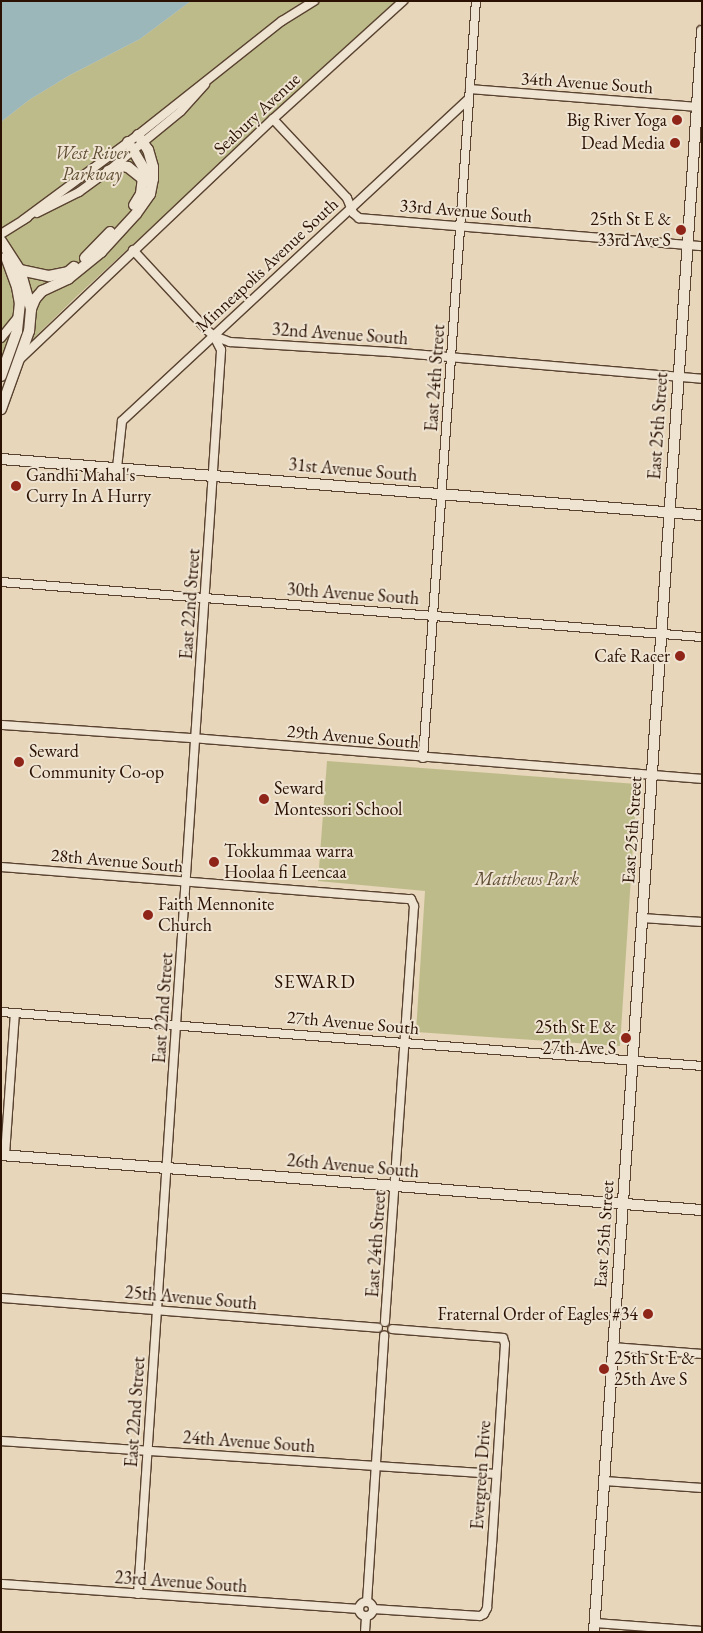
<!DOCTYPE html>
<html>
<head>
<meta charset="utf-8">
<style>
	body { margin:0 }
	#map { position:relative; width:703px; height:1633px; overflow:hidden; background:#e7d6ba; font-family:"EB Garamond",serif }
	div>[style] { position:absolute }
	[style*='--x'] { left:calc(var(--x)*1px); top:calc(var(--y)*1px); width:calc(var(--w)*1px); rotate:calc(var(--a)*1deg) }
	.green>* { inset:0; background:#bebb8a }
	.water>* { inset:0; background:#9bb7ba }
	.roads { filter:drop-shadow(1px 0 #594230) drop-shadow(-1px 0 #594230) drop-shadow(0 1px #594230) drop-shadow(0 -1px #594230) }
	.minor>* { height:8px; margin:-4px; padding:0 4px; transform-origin:4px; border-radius:4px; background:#efe4d2 }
	.minor>.ring { margin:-4px; padding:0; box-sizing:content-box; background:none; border:8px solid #efe4d2; border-radius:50% }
	.tertiary>* { height:10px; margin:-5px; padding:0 5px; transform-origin:5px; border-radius:5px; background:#efe4d2 }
	.dots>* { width:14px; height:14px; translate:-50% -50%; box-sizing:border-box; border:2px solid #efe4d2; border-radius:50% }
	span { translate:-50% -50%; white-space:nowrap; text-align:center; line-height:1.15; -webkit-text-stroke:4px #efe4d2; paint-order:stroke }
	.street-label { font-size:18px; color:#2a1102 }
	.poi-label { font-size:18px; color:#2a1102 }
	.right { translate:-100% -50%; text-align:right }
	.left { translate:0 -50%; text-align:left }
	.park-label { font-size:18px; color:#5e4c32; font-style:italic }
	.neighbourhood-label { font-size:19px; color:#2a1102; letter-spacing:1px }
	.frame { position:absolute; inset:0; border:2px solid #2a1102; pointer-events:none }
</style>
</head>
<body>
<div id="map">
	<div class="green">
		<div style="clip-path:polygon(191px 1px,396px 1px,77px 296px,37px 335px,1px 380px,1px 122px,29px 100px,70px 75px,140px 39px)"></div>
		<div style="clip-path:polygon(327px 761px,637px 784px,620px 1046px,416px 1032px,425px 891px,318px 881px)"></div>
	</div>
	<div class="water">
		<div style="clip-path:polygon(1px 1px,191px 1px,140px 39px,70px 75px,29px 100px,1px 122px)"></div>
	</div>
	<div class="roads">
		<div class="minor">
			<div style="--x:470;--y:89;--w:231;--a:4.5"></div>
			<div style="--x:273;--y:119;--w:108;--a:46.9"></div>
			<div style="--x:347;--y:198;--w:16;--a:68"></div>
			<div style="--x:353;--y:213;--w:8;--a:40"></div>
			<div style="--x:359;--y:218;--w:344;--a:4.7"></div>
			<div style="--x:37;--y:213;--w:47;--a:-26.6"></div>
			<div style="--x:79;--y:192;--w:36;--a:-36"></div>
			<div style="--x:108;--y:171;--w:94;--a:-39.4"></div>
			<div style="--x:181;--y:111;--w:36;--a:-48"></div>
			<div style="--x:23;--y:220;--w:143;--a:-36.5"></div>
			<div style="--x:138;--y:135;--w:184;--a:-38.4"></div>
			<div style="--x:282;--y:21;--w:38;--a:-32"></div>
			<div style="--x:1;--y:234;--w:31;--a:-32"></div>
			<div style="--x:133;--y:250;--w:109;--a:47.2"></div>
			<div style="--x:207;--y:330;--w:9;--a:41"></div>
			<div style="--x:214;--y:336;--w:17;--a:21"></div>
			<div style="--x:230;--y:342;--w:160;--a:3.6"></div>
			<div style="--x:390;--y:352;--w:313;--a:4.9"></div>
			<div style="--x:1;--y:338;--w:27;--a:-51"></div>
			<div style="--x:20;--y:359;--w:349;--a:-43.5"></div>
			<div style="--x:273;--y:119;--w:176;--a:-42.2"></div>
			<div style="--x:117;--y:468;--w:47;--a:-83.9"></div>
			<div style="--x:122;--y:421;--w:473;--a:-42.9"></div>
			<div style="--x:1;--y:582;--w:703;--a:4.49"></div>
			<div style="--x:1;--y:725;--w:204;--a:3.9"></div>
			<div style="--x:205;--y:739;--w:499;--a:4.6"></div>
			<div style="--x:423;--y:758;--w:759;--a:-86"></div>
			<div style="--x:1;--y:867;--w:411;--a:4.5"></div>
			<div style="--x:411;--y:899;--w:8;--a:67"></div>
			<div style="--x:414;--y:906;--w:417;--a:94"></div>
			<div style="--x:642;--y:918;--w:60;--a:3.8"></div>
			<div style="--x:1;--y:1012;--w:703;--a:4.4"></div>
			<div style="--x:5;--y:1155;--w:142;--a:-86"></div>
			<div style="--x:1;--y:1298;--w:378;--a:4.5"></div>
			<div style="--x:613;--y:1347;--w:89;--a:4.5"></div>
			<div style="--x:1;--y:1441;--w:496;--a:3.8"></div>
			<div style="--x:605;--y:1481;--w:97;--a:4.1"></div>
			<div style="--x:1;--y:1584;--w:359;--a:4"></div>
			<div style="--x:138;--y:1594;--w:1247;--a:-86.18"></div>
			<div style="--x:221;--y:350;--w:16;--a:-117"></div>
			<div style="--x:367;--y:1602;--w:267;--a:-86.3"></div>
			<div class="ring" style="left:359px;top:1602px;width:6px;height:6px"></div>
			<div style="--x:373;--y:1609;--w:107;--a:3.7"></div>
			<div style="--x:480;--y:1616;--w:4;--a:-27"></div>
			<div style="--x:484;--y:1614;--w:7;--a:-63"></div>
			<div style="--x:487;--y:1608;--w:63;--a:-85.5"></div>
			<div style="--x:492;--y:1545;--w:201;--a:-86.3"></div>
			<div style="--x:505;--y:1344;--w:6;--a:-108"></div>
			<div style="--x:503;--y:1338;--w:111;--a:-175.4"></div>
			<div style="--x:595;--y:1623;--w:107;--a:4.3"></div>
			<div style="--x:365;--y:1632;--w:16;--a:-86"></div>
		</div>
		<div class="tertiary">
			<div style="--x:128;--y:142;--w:31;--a:59"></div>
			<div style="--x:144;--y:169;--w:25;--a:97"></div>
			<div style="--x:141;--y:194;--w:13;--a:122"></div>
			<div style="--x:108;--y:171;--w:15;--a:-20"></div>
			<div style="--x:122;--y:166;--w:6;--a:9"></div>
			<div style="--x:128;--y:167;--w:21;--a:39"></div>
			<div style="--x:1;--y:241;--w:35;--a:57"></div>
			<div style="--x:20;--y:270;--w:41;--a:74.2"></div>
			<div style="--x:31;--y:309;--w:22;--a:95"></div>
			<div style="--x:29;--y:331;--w:83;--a:109.7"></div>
			<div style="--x:85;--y:258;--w:36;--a:-46"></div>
			<div style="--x:20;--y:270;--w:30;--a:12"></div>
			<div style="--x:49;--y:276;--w:19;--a:-12"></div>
			<div style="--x:68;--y:272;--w:8;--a:-40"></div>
			<div style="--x:31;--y:309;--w:11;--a:-68"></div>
			<div style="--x:35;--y:299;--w:11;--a:-49"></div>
			<div style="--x:42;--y:291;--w:29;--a:-25"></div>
			<div style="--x:68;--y:279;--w:43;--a:-39.3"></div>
			<div style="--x:101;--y:252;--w:52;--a:-47.4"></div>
			<div style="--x:136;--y:214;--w:24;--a:-55"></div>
			<div style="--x:150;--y:194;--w:15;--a:-79"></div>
			<div style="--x:153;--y:179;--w:12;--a:-90"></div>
			<div style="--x:153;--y:167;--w:18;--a:-106"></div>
			<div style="--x:148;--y:150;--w:18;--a:-124"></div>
			<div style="--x:1;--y:376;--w:48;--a:-70.4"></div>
			<div style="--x:17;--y:331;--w:27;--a:-84"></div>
			<div style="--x:20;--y:304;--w:17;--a:-100"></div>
			<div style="--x:17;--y:287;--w:32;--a:-110"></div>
			<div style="--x:1;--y:459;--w:703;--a:4.57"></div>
			<div style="--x:1;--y:1155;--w:703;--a:4.49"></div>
			<div style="--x:594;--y:1632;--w:1605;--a:-86.14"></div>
		</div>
	</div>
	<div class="dots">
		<div style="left:677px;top:120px;background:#8f2418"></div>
		<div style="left:675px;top:143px;background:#8f2418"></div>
		<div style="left:681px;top:230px;background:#8f2418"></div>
		<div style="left:16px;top:486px;background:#8f2418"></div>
		<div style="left:680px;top:656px;background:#8f2418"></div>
		<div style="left:19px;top:762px;background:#8f2418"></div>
		<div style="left:264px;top:799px;background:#8f2418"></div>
		<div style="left:214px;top:862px;background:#8f2418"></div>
		<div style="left:148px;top:915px;background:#8f2418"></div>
		<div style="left:626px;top:1038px;background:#8f2418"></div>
		<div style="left:648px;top:1314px;background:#8f2418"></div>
		<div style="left:604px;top:1369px;background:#8f2418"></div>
	</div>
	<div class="street-label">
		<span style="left:587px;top:83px;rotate:4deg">34th Avenue South</span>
		<span style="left:257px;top:114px;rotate:-43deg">Seabury Avenue</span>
		<span style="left:466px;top:211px;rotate:5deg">33rd Avenue South</span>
		<span style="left:267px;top:265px;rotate:-43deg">Minneapolis Avenue South</span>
		<span style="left:340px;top:334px;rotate:4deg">32nd Avenue South</span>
		<span style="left:435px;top:378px;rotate:-86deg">East 24th Street</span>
		<span style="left:658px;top:426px;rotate:-86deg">East 25th Street</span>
		<span style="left:353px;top:470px;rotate:5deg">31st Avenue South</span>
		<span style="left:353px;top:594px;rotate:4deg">30th Avenue South</span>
		<span style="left:190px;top:604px;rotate:-86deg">East 22nd Street</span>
		<span style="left:353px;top:737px;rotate:5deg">29th Avenue South</span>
		<span style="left:632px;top:830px;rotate:-86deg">East 25th Street</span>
		<span style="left:117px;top:861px;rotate:5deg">28th Avenue South</span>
		<span style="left:163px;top:1008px;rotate:-86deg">East 22nd Street</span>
		<span style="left:353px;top:1023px;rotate:5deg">27th Avenue South</span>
		<span style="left:353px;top:1166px;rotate:5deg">26th Avenue South</span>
		<span style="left:604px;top:1234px;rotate:-86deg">East 25th Street</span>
		<span style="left:376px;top:1244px;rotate:-86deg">East 24th Street</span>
		<span style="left:191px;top:1298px;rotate:5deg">25th Avenue South</span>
		<span style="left:135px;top:1412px;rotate:-86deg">East 22nd Street</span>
		<span style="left:249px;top:1442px;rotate:4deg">24th Avenue South</span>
		<span style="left:481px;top:1475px;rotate:-86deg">Evergreen Drive</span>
		<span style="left:181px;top:1582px;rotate:4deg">23rd Avenue South</span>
	</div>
	<div class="poi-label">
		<span class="right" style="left:667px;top:120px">Big River Yoga</span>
		<span class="right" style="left:665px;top:143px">Dead Media</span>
		<span class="right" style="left:671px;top:230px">25th St E &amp;<br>33rd Ave S</span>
		<span class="left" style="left:26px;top:486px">Gandhi Mahal's<br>Curry In A Hurry</span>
		<span class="right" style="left:670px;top:656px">Cafe Racer</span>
		<span class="left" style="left:29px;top:762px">Seward<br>Community Co-op</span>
		<span class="left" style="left:274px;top:799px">Seward<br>Montessori School</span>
		<span class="left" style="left:224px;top:862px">Tokkummaa warra<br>Hoolaa fi Leencaa</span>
		<span class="left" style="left:158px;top:915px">Faith Mennonite<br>Church</span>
		<span class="right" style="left:616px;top:1038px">25th St E &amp;<br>27th Ave S</span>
		<span class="right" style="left:638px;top:1314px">Fraternal Order of Eagles #34</span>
		<span class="left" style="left:614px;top:1369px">25th St E &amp;<br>25th Ave S</span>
	</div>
	<div class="park-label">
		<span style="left:92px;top:164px">West River<br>Parkway</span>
		<span style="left:527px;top:879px">Matthews Park</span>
	</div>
	<div class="neighbourhood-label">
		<span style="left:315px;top:982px">SEWARD</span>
	</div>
	<div class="frame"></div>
</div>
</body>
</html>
